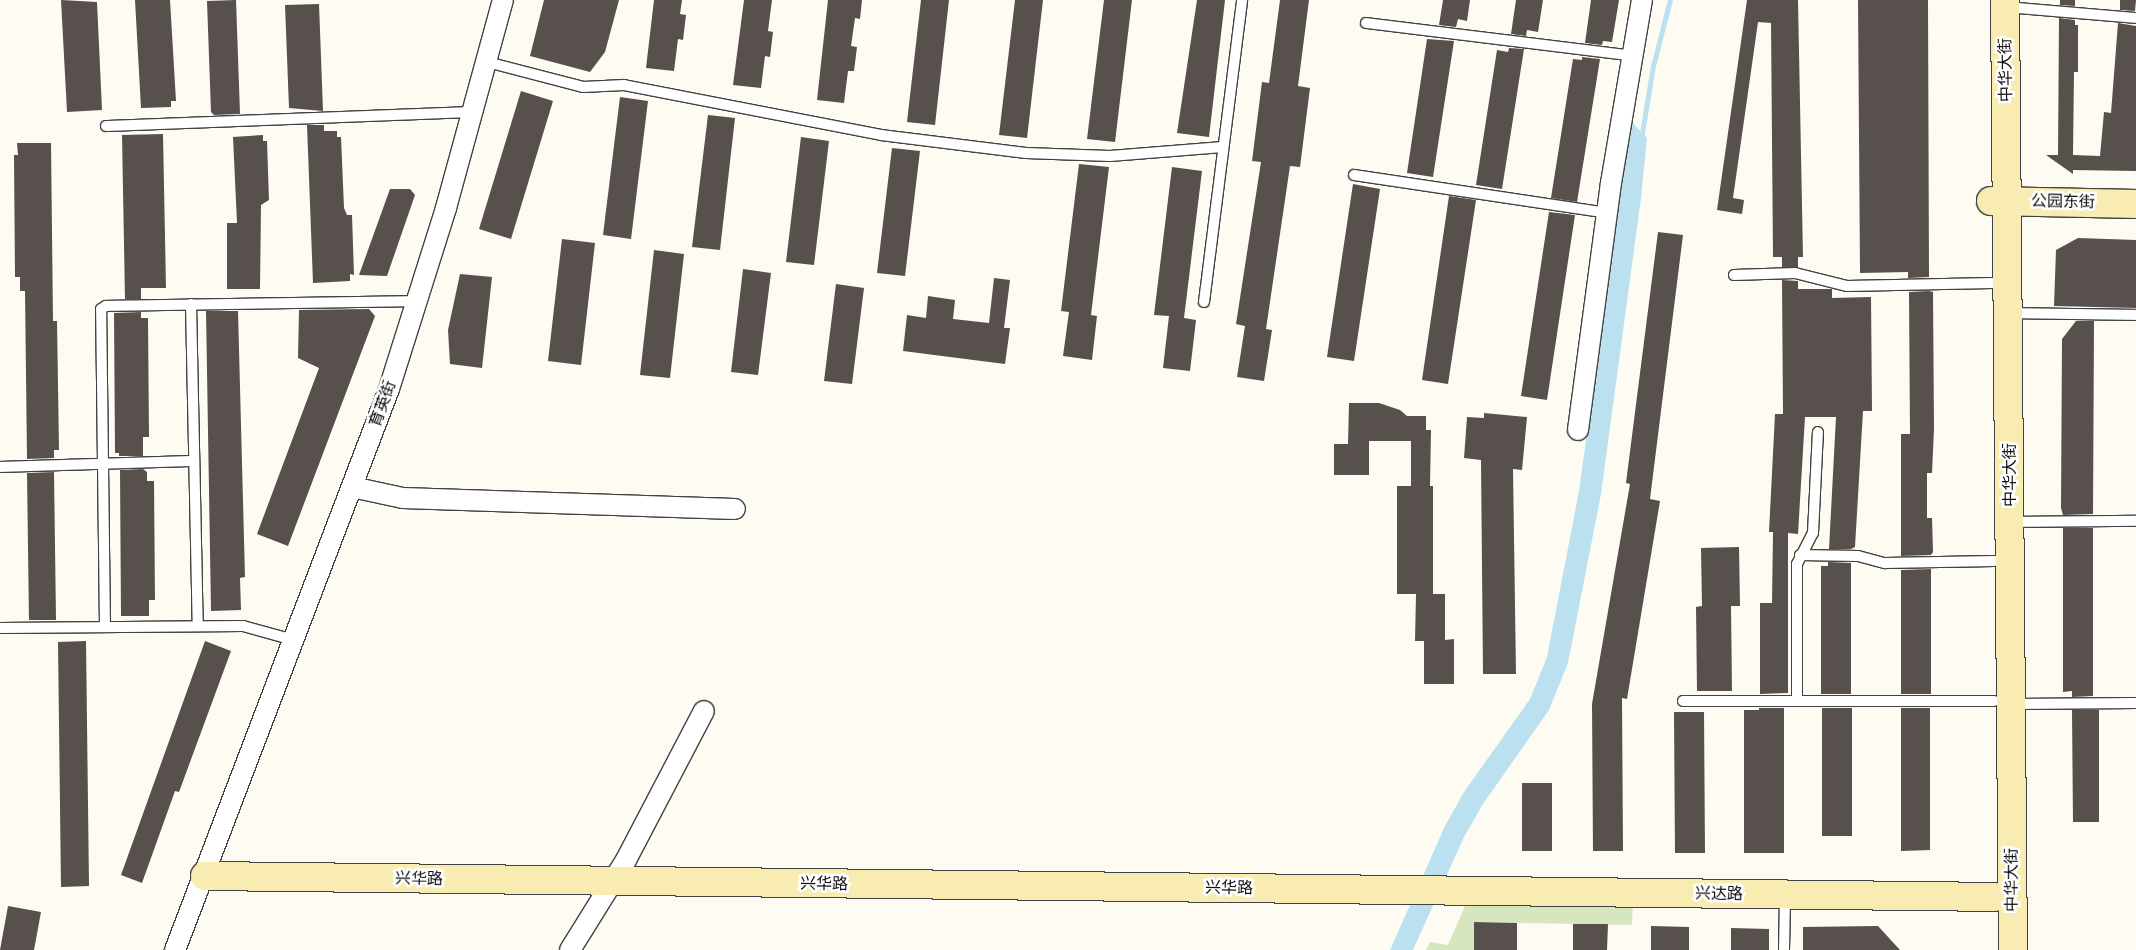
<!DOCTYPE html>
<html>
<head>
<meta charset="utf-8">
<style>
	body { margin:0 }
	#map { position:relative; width:2136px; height:950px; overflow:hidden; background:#fefbf2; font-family:"Times New Roman","Noto Sans SC",serif }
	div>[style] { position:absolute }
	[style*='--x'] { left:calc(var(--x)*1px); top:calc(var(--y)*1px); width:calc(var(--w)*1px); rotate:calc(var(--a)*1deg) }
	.green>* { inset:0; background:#d6e6be }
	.water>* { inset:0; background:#bbe1f1 }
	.stream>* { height:5px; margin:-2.5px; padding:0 2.5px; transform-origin:2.5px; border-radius:2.5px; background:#bbe1f1 }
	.building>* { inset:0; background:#57504c }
	.roads { filter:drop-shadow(1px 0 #424242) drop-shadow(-1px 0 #424242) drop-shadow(0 1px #424242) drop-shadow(0 -1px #424242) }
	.lane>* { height:10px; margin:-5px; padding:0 5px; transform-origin:5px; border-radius:5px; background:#fff }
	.street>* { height:20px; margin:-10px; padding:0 10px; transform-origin:10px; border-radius:10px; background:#fff }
	.secondary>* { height:28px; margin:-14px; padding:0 14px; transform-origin:14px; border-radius:14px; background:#f8ecb3 }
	span { translate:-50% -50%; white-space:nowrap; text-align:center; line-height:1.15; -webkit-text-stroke:5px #fff; paint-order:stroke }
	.street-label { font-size:16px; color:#0f0f0f }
</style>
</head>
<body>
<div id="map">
	<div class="green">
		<div style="clip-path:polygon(1468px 899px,1633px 902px,1632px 925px,1475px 922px,1474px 950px,1426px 950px,1430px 942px,1448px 945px)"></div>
	</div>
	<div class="water">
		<div style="clip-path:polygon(1630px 120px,1647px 138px,1641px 198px,1601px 494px,1568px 663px,1549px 710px,1483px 804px,1464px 837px,1413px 950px,1390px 950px,1445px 826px,1464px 792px,1530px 699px,1547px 657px,1579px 491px)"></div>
	</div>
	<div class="stream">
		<div style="--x:1641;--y:139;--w:74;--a:-80.7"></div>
		<div style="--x:1653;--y:66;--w:68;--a:-75.6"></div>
	</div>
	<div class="building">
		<div style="clip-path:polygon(61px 0,97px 2px,102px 110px,67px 112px)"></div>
		<div style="clip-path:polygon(135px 0,170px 0,176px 101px,171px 101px,171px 107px,141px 108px)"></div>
		<div style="clip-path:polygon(236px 0,240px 114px,214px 115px,211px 112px,207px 1px)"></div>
		<div style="clip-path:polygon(544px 0,619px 0,605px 52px,590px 72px,530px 56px)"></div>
		<div style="clip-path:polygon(654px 0,682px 0,680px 14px,686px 15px,683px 40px,678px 39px,674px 71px,646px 68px)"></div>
		<div style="clip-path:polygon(744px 0,772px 0,768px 31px,773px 32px,770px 57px,765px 56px,761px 88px,733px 85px)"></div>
		<div style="clip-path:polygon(828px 0,862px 0,860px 19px,855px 18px,851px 46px,857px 47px,854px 71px,848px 71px,844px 103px,817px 100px)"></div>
		<div style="clip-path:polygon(921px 0,949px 0,935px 125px,907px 122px)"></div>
		<div style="clip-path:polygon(1015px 0,1043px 0,1027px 138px,999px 135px)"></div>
		<div style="clip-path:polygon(1104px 0,1132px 0,1115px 142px,1087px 139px)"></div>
		<div style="clip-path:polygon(1197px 0,1225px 0,1209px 137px,1177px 133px)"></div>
		<div style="clip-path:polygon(1280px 0,1309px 0,1298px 86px,1310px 88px,1300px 167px,1290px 166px,1266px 329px,1272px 330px,1264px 381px,1237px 377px,1245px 326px,1236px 324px,1261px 162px,1252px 161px,1262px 82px,1269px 83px)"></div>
		<div style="clip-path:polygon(1443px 0,1470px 0,1467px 21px,1458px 19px,1456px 27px,1439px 25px)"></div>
		<div style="clip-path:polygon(1516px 0,1543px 0,1538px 32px,1527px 30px,1526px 36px,1511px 34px)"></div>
		<div style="clip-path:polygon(1591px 0,1619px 0,1612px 42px,1603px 41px,1602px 45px,1585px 43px)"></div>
		<div style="clip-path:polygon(1747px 0,1798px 0,1803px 257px,1798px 257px,1798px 267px,1782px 267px,1782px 257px,1773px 257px,1771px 23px,1758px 22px,1733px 198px,1744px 200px,1742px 214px,1717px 210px)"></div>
		<div style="clip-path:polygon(1858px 0,1928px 0,1929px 277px,1908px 278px,1908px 272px,1860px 273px)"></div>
		<div style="clip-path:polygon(2060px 0,2075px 0,2075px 6px,2060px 5px)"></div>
		<div style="clip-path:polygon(2120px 0,2136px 0,2135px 11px,2120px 10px)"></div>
		<div style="clip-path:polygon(319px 4px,323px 111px,289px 108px,285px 5px)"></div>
		<div style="clip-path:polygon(2059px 18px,2075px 20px,2075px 25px,2078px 25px,2078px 72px,2074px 72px,2073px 155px,2100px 156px,2104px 112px,2111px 113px,2118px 23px,2136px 26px,2136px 171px,2073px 170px,2073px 174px,2046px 155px,2058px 155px)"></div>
		<div style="clip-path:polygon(1427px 39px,1454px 41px,1433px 177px,1407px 173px)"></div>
		<div style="clip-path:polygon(1509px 48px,1524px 49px,1502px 189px,1476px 185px,1497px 50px,1508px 52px)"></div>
		<div style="clip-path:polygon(1582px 57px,1600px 59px,1577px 202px,1551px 198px,1573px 59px,1582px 60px)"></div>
		<div style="clip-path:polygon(521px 91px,553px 101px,511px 239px,479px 229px)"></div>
		<div style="clip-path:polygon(620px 97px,648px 101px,631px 239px,603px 235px)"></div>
		<div style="clip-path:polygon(708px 115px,735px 118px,720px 250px,692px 247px)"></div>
		<div style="clip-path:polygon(307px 125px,324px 125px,324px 131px,337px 131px,337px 137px,341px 137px,344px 208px,347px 215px,352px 215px,354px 275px,350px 274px,350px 281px,313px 283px)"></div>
		<div style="clip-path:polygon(163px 134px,166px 288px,141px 288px,141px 299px,125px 299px,122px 135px)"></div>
		<div style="clip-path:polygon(263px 135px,263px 141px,267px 141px,269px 200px,261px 205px,260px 289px,227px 289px,227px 223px,237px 223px,233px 137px)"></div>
		<div style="clip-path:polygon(801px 137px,829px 141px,814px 265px,786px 262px)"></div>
		<div style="clip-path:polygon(17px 143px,51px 143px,53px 321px,57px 321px,59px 450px,54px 450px,54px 458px,27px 459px,25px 291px,20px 291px,20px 277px,15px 277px,14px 155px,18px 155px)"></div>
		<div style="clip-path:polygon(892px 148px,920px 151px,905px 276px,877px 273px)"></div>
		<div style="clip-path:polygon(1079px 164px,1109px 167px,1091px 315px,1097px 316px,1092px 360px,1063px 356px,1069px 312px,1061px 311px)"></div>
		<div style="clip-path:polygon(1172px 167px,1202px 171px,1184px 318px,1196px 320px,1190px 371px,1163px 368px,1169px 316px,1154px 315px)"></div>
		<div style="clip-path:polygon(1353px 184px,1380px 189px,1354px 361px,1327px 357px)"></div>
		<div style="clip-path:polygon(390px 189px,410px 189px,415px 195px,387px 276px,359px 275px)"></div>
		<div style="clip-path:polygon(1449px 196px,1476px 200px,1448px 384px,1422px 380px)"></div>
		<div style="clip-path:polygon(1549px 212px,1575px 215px,1547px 400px,1521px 396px)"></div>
		<div style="clip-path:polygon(1658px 232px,1683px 235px,1650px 499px,1660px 501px,1627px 699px,1622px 698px,1623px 851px,1593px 851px,1592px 704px,1630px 484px,1626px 483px)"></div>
		<div style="clip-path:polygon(2078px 238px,2136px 240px,2136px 308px,2054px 306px,2056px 250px)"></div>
		<div style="clip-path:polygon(562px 239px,595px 243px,581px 365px,548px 361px)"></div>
		<div style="clip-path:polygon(654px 250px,684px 254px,670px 378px,640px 375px)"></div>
		<div style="clip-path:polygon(743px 269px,771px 273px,758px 375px,731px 372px)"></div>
		<div style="clip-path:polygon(460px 274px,492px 277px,482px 368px,450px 364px,448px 330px)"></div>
		<div style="clip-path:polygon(994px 278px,1010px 280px,1004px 328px,1010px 328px,1005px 364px,903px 351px,907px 315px,926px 318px,928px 296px,955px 300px,953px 319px,989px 323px)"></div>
		<div style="clip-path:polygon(1782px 280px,1798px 281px,1798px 289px,1832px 289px,1832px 298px,1871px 297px,1872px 411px,1863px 411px,1855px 547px,1851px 549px,1829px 549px,1836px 417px,1805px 417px,1798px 534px,1788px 533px,1788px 693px,1760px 694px,1760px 603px,1772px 603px,1773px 532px,1769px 532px,1775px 414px,1783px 414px)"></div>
		<div style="clip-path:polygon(836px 284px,864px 288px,852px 384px,824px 381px)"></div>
		<div style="clip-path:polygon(1929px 291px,1933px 292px,1934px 429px,1932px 473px,1927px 473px,1927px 518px,1932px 518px,1933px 552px,1931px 555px,1901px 556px,1901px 434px,1910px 434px,1909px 292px)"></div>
		<div style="clip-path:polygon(369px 309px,375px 316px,288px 546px,257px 534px,319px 368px,298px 358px,299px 310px)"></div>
		<div style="clip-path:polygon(206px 311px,238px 311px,245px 577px,240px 578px,241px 610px,211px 611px)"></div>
		<div style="clip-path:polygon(141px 312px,141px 318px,148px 318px,149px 437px,143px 437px,143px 456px,119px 456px,119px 453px,115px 453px,114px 313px)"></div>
		<div style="clip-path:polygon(2076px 321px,2094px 321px,2093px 514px,2063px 515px,2061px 508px,2062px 339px)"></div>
		<div style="clip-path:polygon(1349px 403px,1379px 403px,1400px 410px,1407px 416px,1426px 416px,1426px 430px,1431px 430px,1430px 486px,1433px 486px,1433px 594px,1445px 594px,1445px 640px,1454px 639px,1454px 684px,1424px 684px,1424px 641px,1415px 641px,1416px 594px,1397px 594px,1397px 486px,1411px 486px,1411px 441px,1369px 441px,1369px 475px,1334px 475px,1334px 444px,1348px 444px)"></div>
		<div style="clip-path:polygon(1484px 413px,1527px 417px,1522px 470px,1513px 469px,1516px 674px,1483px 674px,1481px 460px,1464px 458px,1467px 417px,1484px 418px)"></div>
		<div style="clip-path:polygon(143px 469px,147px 472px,147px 481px,154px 481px,155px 600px,149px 600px,149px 616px,121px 616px,120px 470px)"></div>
		<div style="clip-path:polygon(54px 472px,56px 620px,29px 620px,27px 473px)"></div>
		<div style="clip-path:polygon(2063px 528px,2093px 528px,2093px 696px,2072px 697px,2072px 691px,2063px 692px)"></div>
		<div style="clip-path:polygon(1739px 547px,1740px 606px,1731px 606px,1732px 691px,1697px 691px,1696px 607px,1702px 606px,1701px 548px)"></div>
		<div style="clip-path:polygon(1828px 562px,1851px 563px,1851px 694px,1821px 694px,1821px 566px,1828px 566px)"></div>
		<div style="clip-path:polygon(1931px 569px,1931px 694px,1901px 694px,1901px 570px)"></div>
		<div style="clip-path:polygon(86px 641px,89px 886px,61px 887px,58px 642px)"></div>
		<div style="clip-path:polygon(205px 641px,231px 651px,179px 792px,175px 791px,142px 883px,121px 875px)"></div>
		<div style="clip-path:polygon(1759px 708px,1784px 708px,1784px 853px,1744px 853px,1744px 710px,1759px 710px)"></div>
		<div style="clip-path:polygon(1822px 708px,1852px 708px,1852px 836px,1822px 836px)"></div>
		<div style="clip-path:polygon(1901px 708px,1930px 708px,1930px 850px,1901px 851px)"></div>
		<div style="clip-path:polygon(2072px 710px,2099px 710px,2099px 822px,2073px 822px)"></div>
		<div style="clip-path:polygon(1674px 712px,1704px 712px,1705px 853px,1675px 853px)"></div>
		<div style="clip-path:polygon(1522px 783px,1552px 783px,1552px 851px,1522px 851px)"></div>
		<div style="clip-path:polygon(8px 906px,41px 912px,34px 950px,0 950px)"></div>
		<div style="clip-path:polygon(1474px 922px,1517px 923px,1517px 950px,1474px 950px)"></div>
		<div style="clip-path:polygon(1573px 924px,1608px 924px,1607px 950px,1573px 950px)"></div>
		<div style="clip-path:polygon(1651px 926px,1689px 927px,1689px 950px,1651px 950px)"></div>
		<div style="clip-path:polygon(1878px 926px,1900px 950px,1803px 950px,1803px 927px)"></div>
		<div style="clip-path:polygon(1731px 928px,1769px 929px,1769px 950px,1731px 950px)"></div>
	</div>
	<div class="roads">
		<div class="lane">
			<div style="--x:2005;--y:7;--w:131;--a:4.8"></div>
			<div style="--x:1366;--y:23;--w:269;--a:7"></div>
			<div style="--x:487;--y:62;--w:99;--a:14.6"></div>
			<div style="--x:583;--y:87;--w:41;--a:-2.8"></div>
			<div style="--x:624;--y:85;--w:262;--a:11"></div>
			<div style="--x:881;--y:135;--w:146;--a:7.1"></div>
			<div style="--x:1026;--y:153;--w:84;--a:2"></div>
			<div style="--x:1110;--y:156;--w:113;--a:-4.6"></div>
			<div style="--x:106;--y:126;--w:367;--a:-2.2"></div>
			<div style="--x:1354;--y:175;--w:256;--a:8.5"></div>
			<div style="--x:1734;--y:275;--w:61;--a:-1.9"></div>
			<div style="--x:1795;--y:273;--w:54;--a:14"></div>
			<div style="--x:1847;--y:286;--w:145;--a:-1.2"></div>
			<div style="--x:1204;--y:302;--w:304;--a:-82.8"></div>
			<div style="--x:191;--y:304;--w:322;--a:88.8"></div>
			<div style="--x:2010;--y:313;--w:126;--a:0.9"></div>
			<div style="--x:0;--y:467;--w:194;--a:-1.8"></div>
			<div style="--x:2010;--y:522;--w:126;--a:-0.5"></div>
			<div style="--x:1800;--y:555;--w:58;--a:1"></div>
			<div style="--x:1858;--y:556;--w:28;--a:15"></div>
			<div style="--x:1885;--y:563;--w:109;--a:-1.1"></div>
			<div style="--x:105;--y:627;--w:318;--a:-90.7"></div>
			<div style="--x:101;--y:309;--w:6;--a:-31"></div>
			<div style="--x:106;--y:306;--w:311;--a:-0.9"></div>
			<div style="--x:0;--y:628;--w:243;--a:-0.5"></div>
			<div style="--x:243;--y:626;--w:53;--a:15.4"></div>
			<div style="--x:1683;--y:701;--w:311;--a:0"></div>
			<div style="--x:1797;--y:701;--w:137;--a:-90"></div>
			<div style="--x:1797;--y:564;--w:35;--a:-63"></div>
			<div style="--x:1813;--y:533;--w:101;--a:-87.2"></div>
			<div style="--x:2012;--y:704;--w:124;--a:-0.5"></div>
			<div style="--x:1784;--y:950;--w:54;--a:-88.9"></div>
		</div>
		<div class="street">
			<div style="--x:1578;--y:430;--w:249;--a:-82.4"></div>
			<div style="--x:1611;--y:183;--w:186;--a:-80.4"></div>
			<div style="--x:352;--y:487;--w:52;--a:12.2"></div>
			<div style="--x:403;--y:498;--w:332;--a:1.9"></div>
			<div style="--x:175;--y:950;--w:600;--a:-69.12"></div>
			<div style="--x:389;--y:389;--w:190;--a:-72.5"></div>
			<div style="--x:446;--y:208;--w:216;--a:-74.7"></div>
			<div style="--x:570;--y:950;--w:106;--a:-58.1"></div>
			<div style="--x:626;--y:860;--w:168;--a:-62.4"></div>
		</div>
		<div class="secondary">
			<div style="--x:2005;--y:0;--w:950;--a:89.52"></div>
			<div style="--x:1991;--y:201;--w:145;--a:1.2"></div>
			<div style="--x:205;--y:876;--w:1790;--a:0.67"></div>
		</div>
	</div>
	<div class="street-label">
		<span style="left:2006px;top:70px;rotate:-91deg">中华大街</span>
		<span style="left:2063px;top:202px;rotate:1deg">公园东街</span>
		<span style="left:383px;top:404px;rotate:-70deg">育英街</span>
		<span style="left:2010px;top:475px;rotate:-90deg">中华大街</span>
		<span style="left:419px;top:879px;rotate:1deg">兴华路</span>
		<span style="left:2012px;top:880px;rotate:-90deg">中华大街</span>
		<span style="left:824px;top:884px;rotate:1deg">兴华路</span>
		<span style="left:1229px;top:888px;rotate:1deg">兴华路</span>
		<span style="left:1719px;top:894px;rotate:1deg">兴达路</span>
	</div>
</div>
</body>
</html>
